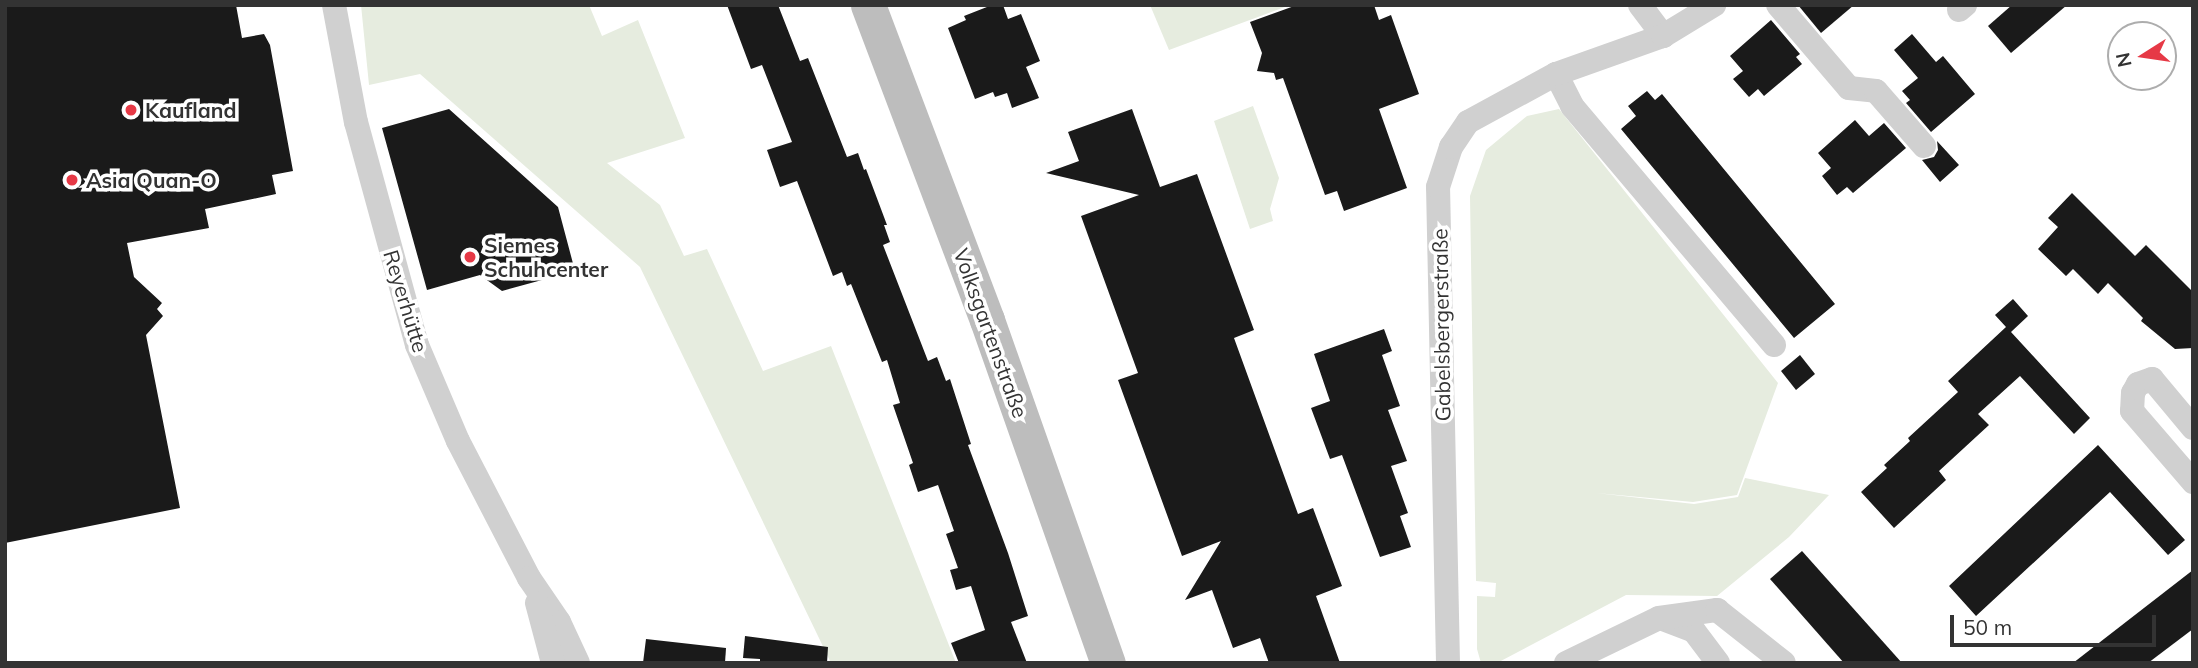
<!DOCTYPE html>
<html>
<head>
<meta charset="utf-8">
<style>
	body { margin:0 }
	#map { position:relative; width:2198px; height:668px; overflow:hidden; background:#fff; font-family:Mulish,sans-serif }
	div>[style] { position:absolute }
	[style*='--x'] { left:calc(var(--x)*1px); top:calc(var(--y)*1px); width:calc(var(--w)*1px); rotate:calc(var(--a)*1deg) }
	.green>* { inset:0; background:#e6ecdf }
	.building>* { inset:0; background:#1a1a1a }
	.street>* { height:24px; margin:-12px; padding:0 12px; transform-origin:12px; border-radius:12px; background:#d0d0d0 }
	.secondary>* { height:35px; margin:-17.5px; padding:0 17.5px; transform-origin:17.5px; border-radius:17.5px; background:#bdbdbd }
	.dots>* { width:19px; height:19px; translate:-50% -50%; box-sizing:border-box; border:4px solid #fff; border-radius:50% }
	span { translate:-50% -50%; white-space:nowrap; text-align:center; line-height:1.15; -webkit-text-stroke:7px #fff; paint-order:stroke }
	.poi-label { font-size:21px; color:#333; font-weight:700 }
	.left { translate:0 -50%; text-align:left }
	.street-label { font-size:21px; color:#333 }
	.frame { position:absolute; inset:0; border:7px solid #333; pointer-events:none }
	.north { position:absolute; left:2107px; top:21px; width:70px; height:70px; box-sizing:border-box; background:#fff; border:2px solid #adadad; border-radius:50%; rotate:258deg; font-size:19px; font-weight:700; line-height:28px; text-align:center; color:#333 }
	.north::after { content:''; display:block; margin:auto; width:24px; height:32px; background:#e63946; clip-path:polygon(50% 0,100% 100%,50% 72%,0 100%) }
	.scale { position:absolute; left:1950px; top:615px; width:206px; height:32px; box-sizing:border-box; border:4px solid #333; border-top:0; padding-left:9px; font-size:21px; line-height:24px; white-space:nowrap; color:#333; -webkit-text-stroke:5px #fff; paint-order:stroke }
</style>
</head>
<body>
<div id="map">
	<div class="green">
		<div style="clip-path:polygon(361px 5px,589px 5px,602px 36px,638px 20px,685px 138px,607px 163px,660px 205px,684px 256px,707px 249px,763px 371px,831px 346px,956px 663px,831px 663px,640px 267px,420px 74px,369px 85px)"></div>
		<div style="clip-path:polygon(1150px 5px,1290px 5px,1169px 50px)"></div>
		<div style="clip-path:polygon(1253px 106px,1279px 178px,1270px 209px,1273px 221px,1250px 229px,1214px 121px)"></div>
		<div style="clip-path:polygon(1559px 109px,1778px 383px,1737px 495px,1693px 502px,1596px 493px,1694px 504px,1738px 497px,1745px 478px,1829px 495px,1789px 537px,1717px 596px,1626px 595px,1497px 663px,1481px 663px,1477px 649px,1477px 596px,1495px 597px,1496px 583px,1476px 581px,1470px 196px,1486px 150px,1527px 116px)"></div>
	</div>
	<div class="building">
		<div style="clip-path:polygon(5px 5px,236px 5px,242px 38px,264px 34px,270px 45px,293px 171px,272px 175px,276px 194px,205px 209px,209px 228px,127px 243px,134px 277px,162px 303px,157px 309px,163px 316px,146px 335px,180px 508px,5px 543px)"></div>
		<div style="clip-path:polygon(727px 5px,778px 5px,800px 61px,808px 58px,847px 157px,858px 153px,864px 170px,866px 169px,887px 225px,884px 225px,890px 242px,883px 245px,928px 361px,937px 357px,946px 381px,950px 379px,971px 444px,968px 445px,1008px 553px,1028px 616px,1011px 622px,1027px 663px,959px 663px,951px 643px,985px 630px,971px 586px,956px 590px,950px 570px,958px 568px,946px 534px,954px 531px,938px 485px,918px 492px,909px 465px,913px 463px,893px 405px,900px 403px,887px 360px,882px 362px,851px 284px,847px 286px,842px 272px,833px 276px,797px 181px,780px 187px,767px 150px,792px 142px,762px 65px,751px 69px)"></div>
		<div style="clip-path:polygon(992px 5px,1003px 5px,1008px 19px,1021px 14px,1040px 61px,1026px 67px,1039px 98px,1012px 108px,1007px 93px,995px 97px,993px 92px,975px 99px,948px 28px,966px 20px,964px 16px)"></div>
		<div style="clip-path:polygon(1297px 5px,1374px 5px,1379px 20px,1391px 15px,1419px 94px,1379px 109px,1407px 188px,1344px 211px,1337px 191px,1325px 195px,1283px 78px,1276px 80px,1274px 73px,1257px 71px,1262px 53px,1250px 22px)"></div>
		<div style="clip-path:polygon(1798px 5px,1854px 5px,1821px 33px)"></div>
		<div style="clip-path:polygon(2012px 5px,2067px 5px,2011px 53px,1988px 26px)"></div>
		<div style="clip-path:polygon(1771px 20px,1800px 54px,1796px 57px,1802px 64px,1764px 96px,1758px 89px,1749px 97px,1733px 79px,1743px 71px,1730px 56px)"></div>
		<div style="clip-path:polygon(1912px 34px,1936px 62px,1943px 56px,1975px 94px,1931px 132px,1906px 103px,1910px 100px,1902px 91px,1918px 78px,1894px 50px)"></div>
		<div style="clip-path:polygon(1647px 91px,1655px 100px,1662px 94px,1835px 304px,1794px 338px,1621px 129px,1636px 116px,1628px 106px)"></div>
		<div style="clip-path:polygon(449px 109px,558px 207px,575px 271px,502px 291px,480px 275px,427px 290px,382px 128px)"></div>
		<div style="clip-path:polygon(1132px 109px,1160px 187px,1197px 174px,1254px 330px,1234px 338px,1298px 514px,1313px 508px,1342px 586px,1316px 596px,1340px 663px,1269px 663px,1260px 638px,1233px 648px,1212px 590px,1185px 600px,1221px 541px,1182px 556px,1118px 380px,1138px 373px,1081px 216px,1139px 195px,1046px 173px,1079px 161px,1068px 132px)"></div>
		<div style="clip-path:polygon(1855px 120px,1869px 136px,1884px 123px,1906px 148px,1853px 193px,1847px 187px,1837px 195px,1822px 176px,1831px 168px,1818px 153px)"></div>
		<div style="clip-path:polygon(1937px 141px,1959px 165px,1940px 182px,1922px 160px,1934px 157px,1938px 150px)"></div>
		<div style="clip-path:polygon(2072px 193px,2135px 256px,2146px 245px,2193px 292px,2193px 348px,2175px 349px,2141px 321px,2143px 318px,2108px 283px,2098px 294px,2073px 269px,2066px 276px,2038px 249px,2058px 227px,2048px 218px)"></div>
		<div style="clip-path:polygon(2013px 299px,2028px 316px,2011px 332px,2090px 418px,2074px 434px,2020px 376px,1978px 414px,1989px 425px,1939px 471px,1946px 480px,1894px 528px,1861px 492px,1887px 468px,1884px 465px,1910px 441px,1908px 438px,1958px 392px,1948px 381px,2006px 327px,1995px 315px)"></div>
		<div style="clip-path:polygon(1384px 329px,1392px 351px,1382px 355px,1400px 406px,1388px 410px,1407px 461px,1391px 466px,1408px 513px,1400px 516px,1411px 547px,1380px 557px,1342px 455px,1330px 459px,1311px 408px,1330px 401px,1314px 354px)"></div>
		<div style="clip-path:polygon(1800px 355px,1815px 374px,1796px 390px,1781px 371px)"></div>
		<div style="clip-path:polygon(2098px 445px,2185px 540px,2168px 555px,2110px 492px,1976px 616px,1949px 586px)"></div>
		<div style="clip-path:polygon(1802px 551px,1902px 663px,1844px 663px,1770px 579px)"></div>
		<div style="clip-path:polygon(2193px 570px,2193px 629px,2148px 663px,2073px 663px)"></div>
		<div style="clip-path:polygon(745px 636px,828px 647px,827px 663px,760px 663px,760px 659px,743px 658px)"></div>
		<div style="clip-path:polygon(646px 639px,726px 648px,725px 663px,643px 663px)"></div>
	</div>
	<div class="street">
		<div style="--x:334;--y:5;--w:119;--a:79.4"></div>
		<div style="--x:356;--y:122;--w:231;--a:74.7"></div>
		<div style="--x:417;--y:345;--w:104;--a:66.9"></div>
		<div style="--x:458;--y:441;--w:154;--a:62.6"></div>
		<div style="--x:529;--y:578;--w:53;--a:55.7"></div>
		<div style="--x:559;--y:622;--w:45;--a:65.1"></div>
		<div style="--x:1640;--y:5;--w:39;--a:53"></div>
		<div style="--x:1778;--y:5;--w:109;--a:49.5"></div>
		<div style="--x:1849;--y:88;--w:27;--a:6"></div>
		<div style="--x:1876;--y:91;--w:73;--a:48.9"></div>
		<div style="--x:1959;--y:10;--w:8;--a:-40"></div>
		<div style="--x:1556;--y:74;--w:36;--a:63"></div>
		<div style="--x:1572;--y:106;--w:313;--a:49.8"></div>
		<div style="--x:2193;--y:428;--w:64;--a:-129.9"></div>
		<div style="--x:2152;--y:379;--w:15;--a:160"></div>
		<div style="--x:2138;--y:384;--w:10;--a:119"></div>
		<div style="--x:2133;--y:393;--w:18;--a:93"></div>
		<div style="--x:2132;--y:411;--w:94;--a:49.3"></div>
		<div style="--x:537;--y:603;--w:62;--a:75.1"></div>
		<div style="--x:1663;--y:619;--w:33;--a:21"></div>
		<div style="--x:1694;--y:631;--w:40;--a:53"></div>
		<div style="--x:1448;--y:663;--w:476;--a:-91.2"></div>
		<div style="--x:1438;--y:187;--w:42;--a:-72"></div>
		<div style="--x:1451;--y:147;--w:30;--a:-56"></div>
		<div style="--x:1468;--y:122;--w:100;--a:-28.6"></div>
		<div style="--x:1556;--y:74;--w:114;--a:-19.6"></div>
		<div style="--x:1663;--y:36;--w:60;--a:-31.3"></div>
		<div style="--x:1566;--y:663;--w:103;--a:-25.8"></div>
		<div style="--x:1659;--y:618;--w:59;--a:-7.9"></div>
		<div style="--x:1717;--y:610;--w:85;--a:38.3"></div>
	</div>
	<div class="secondary">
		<div style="--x:868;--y:5;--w:337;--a:69.3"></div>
		<div style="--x:987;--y:320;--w:364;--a:70.6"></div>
	</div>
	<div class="dots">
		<div style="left:131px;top:110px;background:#e63946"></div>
		<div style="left:72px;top:180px;background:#e63946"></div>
		<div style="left:470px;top:257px;background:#e63946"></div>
	</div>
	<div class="poi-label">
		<span class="left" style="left:145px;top:110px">Kaufland</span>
		<span class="left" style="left:86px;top:180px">Asia Quan-O</span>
		<span class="left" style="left:484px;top:257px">Siemes<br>Schuhcenter</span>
	</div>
	<div class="street-label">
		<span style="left:406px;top:301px;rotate:73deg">Reyerhütte</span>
		<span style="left:1441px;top:325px;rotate:-91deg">Gabelsbergerstraße</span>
		<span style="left:991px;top:333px;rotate:70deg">Volksgartenstraße</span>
	</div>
	<div class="frame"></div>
	<div class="north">N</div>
	<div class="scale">50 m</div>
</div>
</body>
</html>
